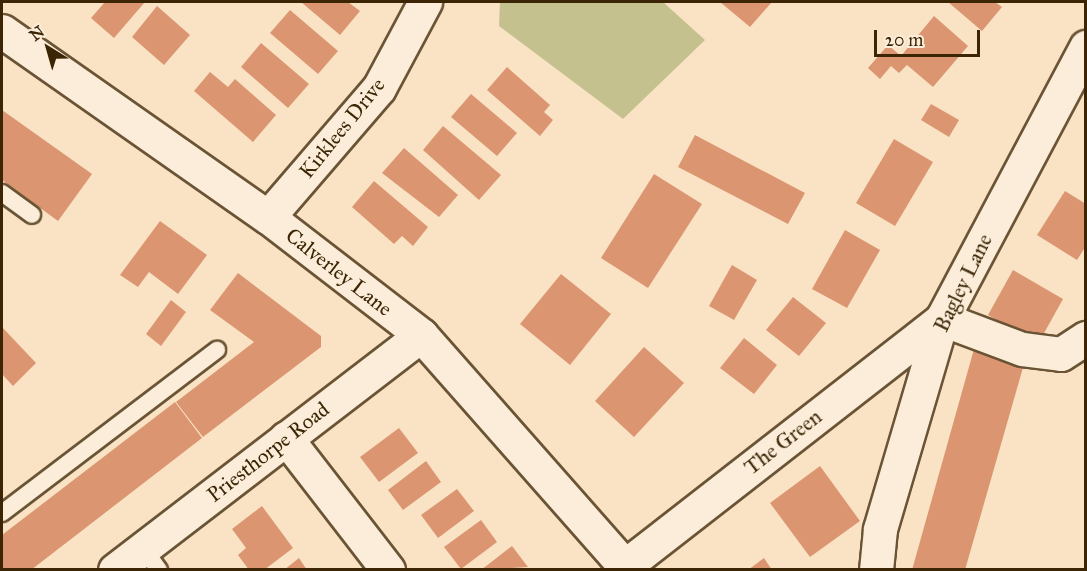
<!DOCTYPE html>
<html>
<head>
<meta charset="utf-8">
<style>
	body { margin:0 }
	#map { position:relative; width:1087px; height:571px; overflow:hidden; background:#f9e3c4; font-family:"IM FELL Great Primer",serif }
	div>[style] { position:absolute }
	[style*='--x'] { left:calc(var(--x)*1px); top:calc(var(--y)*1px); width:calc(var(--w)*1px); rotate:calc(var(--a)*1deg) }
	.green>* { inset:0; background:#c5c18f }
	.building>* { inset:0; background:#db9671 }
	.roads { filter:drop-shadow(2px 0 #6a5435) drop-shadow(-2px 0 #6a5435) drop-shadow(0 2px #6a5435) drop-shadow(0 -2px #6a5435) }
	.service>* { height:16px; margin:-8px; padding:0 8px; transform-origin:8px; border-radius:8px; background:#fbedd9 }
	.minor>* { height:33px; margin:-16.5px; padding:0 16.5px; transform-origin:16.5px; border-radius:16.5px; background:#fbedd9 }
	.tertiary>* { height:33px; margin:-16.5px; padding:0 16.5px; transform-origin:16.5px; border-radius:16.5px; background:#fbedd9 }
	.secondary>* { height:33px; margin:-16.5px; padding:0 16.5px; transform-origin:16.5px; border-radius:16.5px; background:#fbedd9 }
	span { translate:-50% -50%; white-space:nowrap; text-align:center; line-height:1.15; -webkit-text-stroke:4.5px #fbedd9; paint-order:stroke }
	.street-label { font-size:21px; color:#3b2505 }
	.frame { position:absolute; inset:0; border:3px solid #3b2505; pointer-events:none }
	.north { position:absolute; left:18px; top:18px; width:60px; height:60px; -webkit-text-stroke:4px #fbedd9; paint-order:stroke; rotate:323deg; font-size:16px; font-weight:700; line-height:24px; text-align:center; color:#3b2505 }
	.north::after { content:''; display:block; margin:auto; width:21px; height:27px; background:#3b2505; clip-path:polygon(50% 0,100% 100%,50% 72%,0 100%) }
	.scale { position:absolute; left:874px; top:30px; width:106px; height:27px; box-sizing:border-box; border:3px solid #3b2505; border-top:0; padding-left:8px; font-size:18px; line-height:21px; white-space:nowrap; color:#3b2505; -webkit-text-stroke:4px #fbedd9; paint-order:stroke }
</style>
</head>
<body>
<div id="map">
	<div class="green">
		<div style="clip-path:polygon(500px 2px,663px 2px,705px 40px,623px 119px,499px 26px)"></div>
	</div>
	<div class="building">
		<div style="clip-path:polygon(105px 2px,145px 2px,114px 38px,91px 18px)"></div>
		<div style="clip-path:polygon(301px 2px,348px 2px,360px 11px,340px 35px)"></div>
		<div style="clip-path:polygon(720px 2px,772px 2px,750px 27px)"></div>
		<div style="clip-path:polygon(948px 2px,995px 2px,1002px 7px,982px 31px)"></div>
		<div style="clip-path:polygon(157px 6px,190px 35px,164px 65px,132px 37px)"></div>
		<div style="clip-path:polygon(290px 10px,338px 51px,318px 74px,270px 33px)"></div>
		<div style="clip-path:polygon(934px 16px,968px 46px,933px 87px,907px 65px,899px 73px,891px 66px,880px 79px,868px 68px,888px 45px,901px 56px)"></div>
		<div style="clip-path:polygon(261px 43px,309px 84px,288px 108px,241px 67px)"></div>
		<div style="clip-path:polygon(507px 67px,550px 105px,544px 112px,553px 120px,540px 136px,487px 90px)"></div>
		<div style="clip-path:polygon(210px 72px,228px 87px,235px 79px,276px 115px,253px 142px,194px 91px)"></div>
		<div style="clip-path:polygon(471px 94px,517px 133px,497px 156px,451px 117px)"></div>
		<div style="clip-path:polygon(931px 104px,959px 120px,949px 137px,921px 120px)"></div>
		<div style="clip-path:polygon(2px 110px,92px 174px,58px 221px,2px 180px)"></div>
		<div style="clip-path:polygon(443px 126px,501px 175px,479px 200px,423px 150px)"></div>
		<div style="clip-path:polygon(695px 135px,805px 193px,788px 224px,678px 167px)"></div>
		<div style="clip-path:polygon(894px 139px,933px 162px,895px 226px,856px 203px)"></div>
		<div style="clip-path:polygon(404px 148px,458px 195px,439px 217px,382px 173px)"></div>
		<div style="clip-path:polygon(654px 174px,702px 204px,648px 288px,601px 258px)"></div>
		<div style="clip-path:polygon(374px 181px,428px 227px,413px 246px,402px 236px,394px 244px,352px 207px)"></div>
		<div style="clip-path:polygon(1065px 191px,1086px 204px,1086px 246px,1077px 260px,1037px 235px)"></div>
		<div style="clip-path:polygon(160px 221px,207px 255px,178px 294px,149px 272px,138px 287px,120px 275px)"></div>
		<div style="clip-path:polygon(845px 230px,880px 250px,847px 308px,812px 289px)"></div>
		<div style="clip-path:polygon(732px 265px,757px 280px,734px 320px,709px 306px)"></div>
		<div style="clip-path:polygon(1013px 270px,1063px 299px,1038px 344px,988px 315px)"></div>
		<div style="clip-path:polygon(238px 273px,321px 336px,321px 347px,203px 437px,176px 402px,254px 342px,210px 310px)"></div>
		<div style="clip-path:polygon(561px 274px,611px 314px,570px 365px,520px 324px)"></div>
		<div style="clip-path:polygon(793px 297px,826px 323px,799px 356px,766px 330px)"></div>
		<div style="clip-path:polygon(171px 300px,186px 312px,161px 346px,146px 334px)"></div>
		<div style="clip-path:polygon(2px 327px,36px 363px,13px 386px,2px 374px)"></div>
		<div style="clip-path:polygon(744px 338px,777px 365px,754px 394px,720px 368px)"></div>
		<div style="clip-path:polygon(644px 347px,684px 383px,634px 437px,595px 401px)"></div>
		<div style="clip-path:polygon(974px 349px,1024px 364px,965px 570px,912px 570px)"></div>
		<div style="clip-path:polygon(175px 402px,202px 438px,31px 570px,2px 570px,2px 535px)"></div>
		<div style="clip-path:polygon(399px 428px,418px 453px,379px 482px,360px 457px)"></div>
		<div style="clip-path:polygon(426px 461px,441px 482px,403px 510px,388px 490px)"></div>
		<div style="clip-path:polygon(820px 466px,860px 521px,810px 557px,770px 503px)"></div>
		<div style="clip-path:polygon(457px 489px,474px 511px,438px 538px,421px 515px)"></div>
		<div style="clip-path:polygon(262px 506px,293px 548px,264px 570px,249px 570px,238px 555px,246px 548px,232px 529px)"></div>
		<div style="clip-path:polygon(481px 520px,497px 542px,461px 569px,444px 547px)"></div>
		<div style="clip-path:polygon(512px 546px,528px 567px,481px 570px)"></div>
		<div style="clip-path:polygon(299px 558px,307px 570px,284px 570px)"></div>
		<div style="clip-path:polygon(764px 558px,772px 570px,748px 570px)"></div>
	</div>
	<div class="roads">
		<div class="service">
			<div style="--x:2;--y:193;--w:37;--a:36"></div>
			<div style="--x:2;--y:513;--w:270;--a:-37.2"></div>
			<div style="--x:143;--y:548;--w:27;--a:54"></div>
		</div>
		<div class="minor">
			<div style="--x:268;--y:217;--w:170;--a:-49.3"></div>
			<div style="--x:379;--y:88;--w:98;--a:-61.9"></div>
			<div style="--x:286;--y:438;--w:167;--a:52.3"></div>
			<div style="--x:625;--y:566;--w:402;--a:-37.9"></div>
			<div style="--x:942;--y:319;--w:85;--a:20.6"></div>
			<div style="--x:1022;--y:349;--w:39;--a:7"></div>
			<div style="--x:1061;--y:354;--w:30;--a:-33"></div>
			<div style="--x:115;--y:570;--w:386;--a:-37.5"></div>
		</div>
		<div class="tertiary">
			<div style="--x:876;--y:570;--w:41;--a:-84.4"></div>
			<div style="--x:880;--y:529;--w:219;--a:-73.6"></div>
			<div style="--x:942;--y:319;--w:308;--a:-62.1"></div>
		</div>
		<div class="secondary">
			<div style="--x:2;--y:31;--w:325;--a:35"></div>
			<div style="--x:268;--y:217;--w:193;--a:37.6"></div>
			<div style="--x:421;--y:335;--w:313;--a:48.6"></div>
		</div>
	</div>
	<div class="street-label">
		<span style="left:342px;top:128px;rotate:-51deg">Kirklees Drive</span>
		<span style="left:339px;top:272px;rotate:38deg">Calverley Lane</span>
		<span style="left:963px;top:283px;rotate:-64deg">Bagley Lane</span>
		<span style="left:783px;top:442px;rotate:-38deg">The Green</span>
		<span style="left:268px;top:452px;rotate:-38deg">Priesthorpe Road</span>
	</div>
	<div class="frame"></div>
	<div class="north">N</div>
	<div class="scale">20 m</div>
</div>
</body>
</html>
